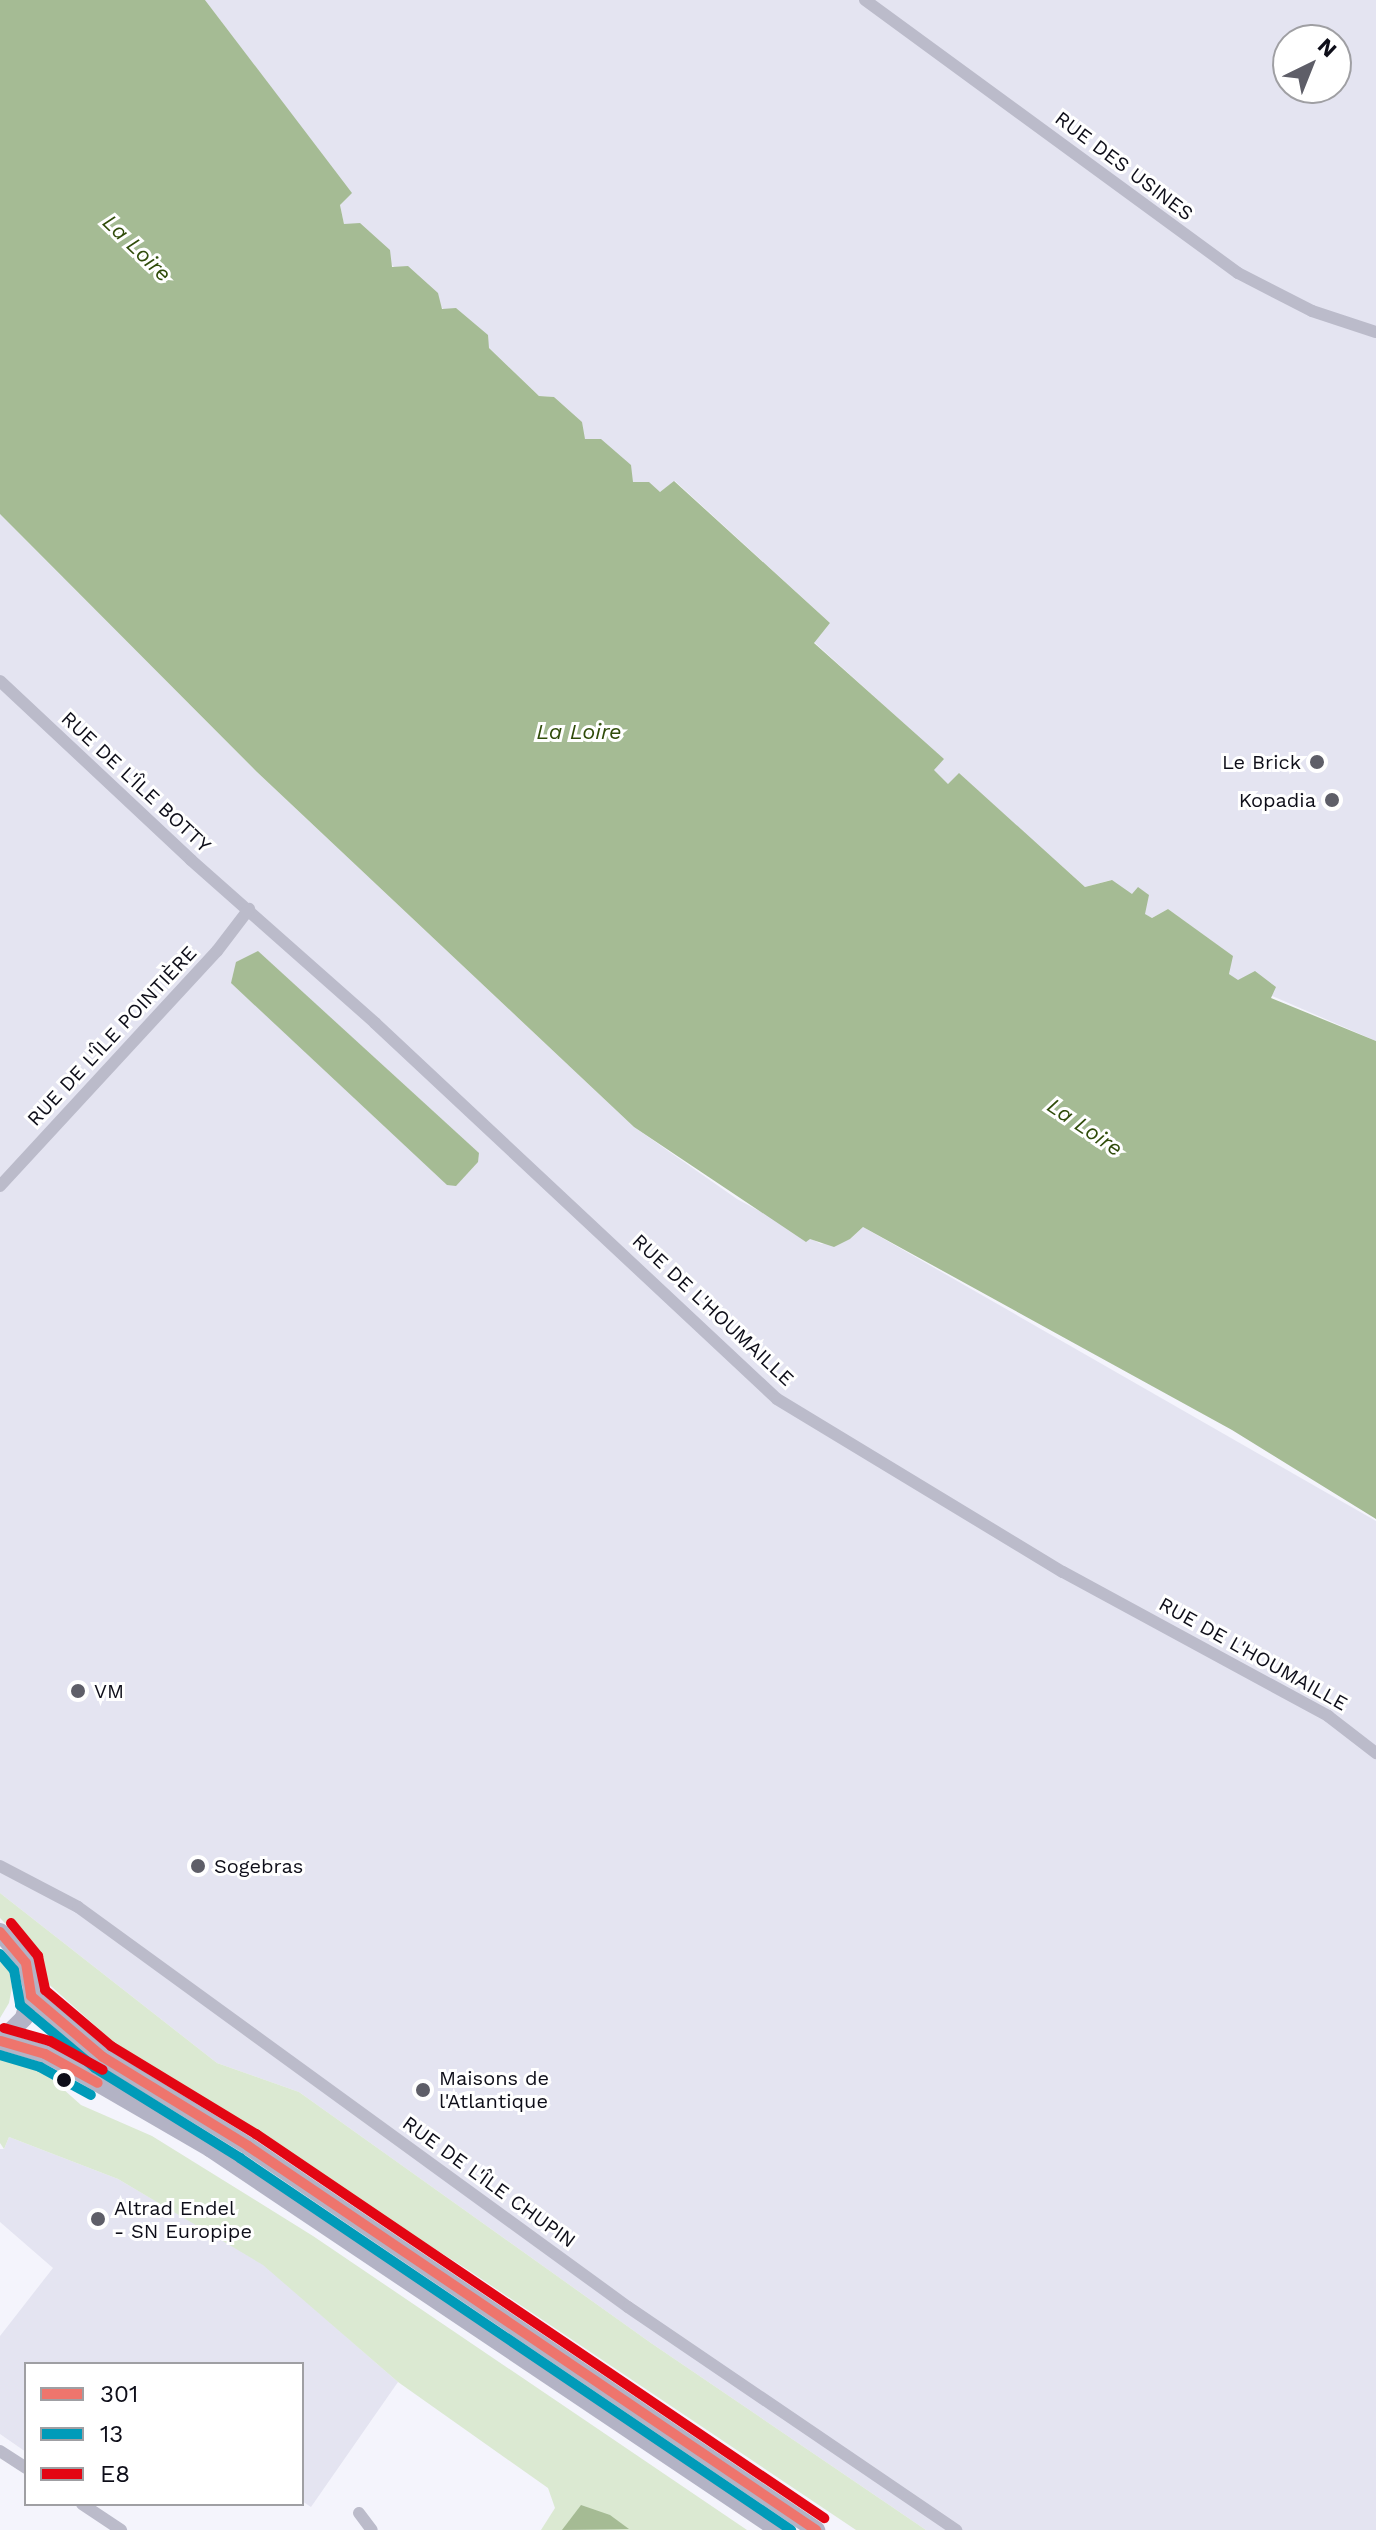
<!DOCTYPE html>
<html>
<head>
<meta charset="utf-8">
<style>
	body { margin:0 }
	#map { position:relative; width:1376px; height:2530px; overflow:hidden; background:#f4f4fc; font-family:"Work Sans",sans-serif }
	div>[style] { position:absolute }
	[style*='--x'] { left:calc(var(--x)*1px); top:calc(var(--y)*1px); width:calc(var(--w)*1px); rotate:calc(var(--a)*1deg) }
	.built>* { inset:0; background:#e4e4f1 }
	.green>* { inset:0; background:#dbe9d2 }
	.water>* { inset:0; background:#a5bb94 }
	.street>* { height:12px; margin:-6px; padding:0 6px; transform-origin:6px; border-radius:6px; background:#bbbbca }
	.primary>* { height:18px; margin:-9px; padding:0 9px; transform-origin:9px; border-radius:9px; background:#b3b3c5 }
	.bus-1>* { height:10px; margin:-5px; padding:0 5px; transform-origin:5px; border-radius:5px; background:#ee756d }
	.bus-2>* { height:10px; margin:-5px; padding:0 5px; transform-origin:5px; border-radius:5px; background:#009bb9 }
	.bus-3>* { height:10px; margin:-5px; padding:0 5px; transform-origin:5px; border-radius:5px; background:#e30613 }
	.dots>* { width:22px; height:22px; translate:-50% -50%; box-sizing:border-box; border:4px solid #fff; border-radius:50% }
	span { translate:-50% -50%; white-space:nowrap; text-align:center; line-height:1.15; -webkit-text-stroke:6px #fff; paint-order:stroke }
	.street-label { font-size:20px; color:#0e0e19 }
	.poi-label { font-size:20px; color:#0e0e19 }
	.right { translate:-100% -50%; text-align:right }
	.left { translate:0 -50%; text-align:left }
	.water-label { font-size:22px; color:#304c0a; font-style:italic }
	.legend { position:absolute; left:24px; top:2362px; width:280px; height:144px; box-sizing:border-box; background:#fff; border:2px solid #9f9fa3; margin:0; padding:10px 14px; list-style:none; font-size:24px; color:#0e0e19 }
	.legend li { display:flex; align-items:center; gap:16px; height:40px }
	.legend b { width:40px; border:2px solid #9f9fa3 }
	.north { position:absolute; left:1272px; top:24px; width:80px; height:80px; box-sizing:border-box; background:#fff; border:2px solid #9f9fa3; border-radius:50%; rotate:43deg; font-size:22px; font-weight:700; line-height:32px; text-align:center; color:#0e0e19 }
	.north::after { content:''; display:block; margin:auto; width:28px; height:36px; background:#5e5e68; clip-path:polygon(50% 0,100% 100%,50% 72%,0 100%) }
</style>
</head>
<body>
<div id="map">
	<div class="built">
		<div style="clip-path:polygon(evenodd,205px 0,1376px 0,1376px 1041px,1238px 981px,1229px 974px,1232px 956px,1168px 909px,1152px 918px,1144px 914px,1138px 888px,1132px 895px,1111px 880px,1085px 887px,959px 774px,949px 785px,933px 770px,943px 759px,814px 642px,830px 623px,675px 481px,660px 492px,633px 482px,585px 439px,554px 397px,539px 396px,489px 348px,344px 224px,340px 205px,351px 193px,205px 0,1288px 40px,1336px 40px,1336px 88px,1288px 88px,1288px 40px)"></div>
		<div style="clip-path:polygon(0 514px,257px 772px,634px 1127px,737px 1199px,821px 1244px,850px 1239px,863px 1227px,1376px 1521px,1376px 2530px,926px 2530px,651px 2343px,299px 2092px,217px 2063px,0 1893px)"></div>
		<div style="clip-path:polygon(9px 2137px,118px 2179px,263px 2264px,398px 2382px,311px 2507px,302px 2501px,302px 2364px,26px 2364px,26px 2452px,0 2434px,0 2336px,53px 2268px,0 2222px,0 2149px,4px 2149px)"></div>
	</div>
	<div class="green">
		<div style="clip-path:polygon(0 1893px,217px 2063px,299px 2092px,651px 2343px,926px 2530px,856px 2530px,465px 2268px,119px 2047px,43px 1979px,34px 1953px,0 1918px)"></div>
		<div style="clip-path:polygon(0 1958px,9px 1971px,12px 1987px,9px 2003px,0 2018px)"></div>
		<div style="clip-path:polygon(13px 2051px,25px 2055px,81px 2105px,152px 2136px,313px 2236px,747px 2530px,541px 2530px,555px 2508px,548px 2488px,398px 2382px,263px 2265px,118px 2179px,9px 2137px,4px 2149px,0 2143px,0 2054px)"></div>
	</div>
	<div class="water">
		<div style="clip-path:polygon(0 0,205px 0,352px 193px,340px 205px,344px 224px,360px 223px,390px 250px,392px 267px,408px 266px,438px 293px,442px 309px,456px 308px,488px 335px,489px 348px,539px 396px,554px 397px,582px 422px,585px 439px,601px 439px,631px 465px,633px 482px,649px 482px,660px 492px,674px 481px,830px 623px,814px 643px,944px 759px,934px 770px,948px 784px,959px 773px,1085px 887px,1112px 880px,1132px 894px,1138px 887px,1149px 895px,1145px 914px,1152px 918px,1168px 909px,1233px 956px,1229px 974px,1238px 980px,1255px 971px,1276px 987px,1271px 998px,1376px 1041px,1376px 1519px,1232px 1430px,863px 1227px,850px 1239px,834px 1247px,810px 1239px,806px 1242px,634px 1127px,257px 772px,0 514px)"></div>
		<div style="clip-path:polygon(258px 951px,479px 1153px,478px 1162px,456px 1186px,447px 1185px,231px 983px,236px 962px)"></div>
		<div style="clip-path:polygon(581px 2505px,610px 2515px,629px 2529px,562px 2530px)"></div>
	</div>
	<div class="street">
		<div style="--x:865;--y:0;--w:462;--a:36.2"></div>
		<div style="--x:1238;--y:273;--w:83;--a:27.2"></div>
		<div style="--x:1312;--y:311;--w:67;--a:18.2"></div>
		<div style="--x:0;--y:681;--w:262;--a:43.1"></div>
		<div style="--x:191;--y:860;--w:246;--a:41.5"></div>
		<div style="--x:375;--y:1023;--w:550;--a:43.09"></div>
		<div style="--x:777;--y:1399;--w:334;--a:31.2"></div>
		<div style="--x:1063;--y:1572;--w:302;--a:28.5"></div>
		<div style="--x:1328;--y:1716;--w:61;--a:37.6"></div>
		<div style="--x:0;--y:1186;--w:320;--a:-47.3"></div>
		<div style="--x:217;--y:951;--w:53;--a:-52.7"></div>
		<div style="--x:0;--y:1866;--w:88;--a:27.7"></div>
		<div style="--x:78;--y:1907;--w:680;--a:36.03"></div>
		<div style="--x:628;--y:2307;--w:397;--a:34.2"></div>
		<div style="--x:0;--y:2451;--w:31;--a:33"></div>
		<div style="--x:82;--y:2504;--w:47;--a:33.7"></div>
		<div style="--x:359;--y:2513;--w:21;--a:53"></div>
	</div>
	<div class="primary">
		<div style="--x:0;--y:1932;--w:40;--a:50"></div>
		<div style="--x:26;--y:1963;--w:26;--a:77"></div>
		<div style="--x:32;--y:1988;--w:31;--a:105"></div>
		<div style="--x:24;--y:2018;--w:34;--a:135"></div>
		<div style="--x:31;--y:1996;--w:94;--a:40.3"></div>
		<div style="--x:103;--y:2057;--w:170;--a:31.5"></div>
		<div style="--x:248;--y:2146;--w:686;--a:34.06"></div>
		<div style="--x:1;--y:2041;--w:46;--a:16.5"></div>
		<div style="--x:45;--y:2054;--w:30;--a:27"></div>
		<div style="--x:72;--y:2068;--w:160;--a:30.1"></div>
		<div style="--x:210;--y:2148;--w:685;--a:33.88"></div>
	</div>
	<div class="bus-1">
		<div style="--x:0;--y:1932;--w:40;--a:50"></div>
		<div style="--x:26;--y:1963;--w:33;--a:81"></div>
		<div style="--x:31;--y:1996;--w:94;--a:40.3"></div>
		<div style="--x:103;--y:2057;--w:170;--a:31.5"></div>
		<div style="--x:248;--y:2146;--w:686;--a:34.06"></div>
		<div style="--x:1;--y:2041;--w:46;--a:16.5"></div>
		<div style="--x:45;--y:2054;--w:60;--a:28.7"></div>
	</div>
	<div class="bus-2">
		<div style="--x:0;--y:1954;--w:21;--a:49"></div>
		<div style="--x:14;--y:1970;--w:36;--a:80"></div>
		<div style="--x:20;--y:2005;--w:98;--a:40"></div>
		<div style="--x:95;--y:2068;--w:171;--a:31.8"></div>
		<div style="--x:240;--y:2158;--w:665;--a:34.02"></div>
		<div style="--x:0;--y:2055;--w:42;--a:16.7"></div>
		<div style="--x:40;--y:2067;--w:58;--a:28.8"></div>
	</div>
	<div class="bus-3">
		<div style="--x:11;--y:1923;--w:43;--a:50.7"></div>
		<div style="--x:38;--y:1956;--w:35;--a:78"></div>
		<div style="--x:45;--y:1990;--w:87;--a:40.3"></div>
		<div style="--x:111;--y:2046;--w:170;--a:31.3"></div>
		<div style="--x:256;--y:2134;--w:686;--a:34.06"></div>
		<div style="--x:4;--y:2028;--w:48;--a:15.8"></div>
		<div style="--x:50;--y:2041;--w:60;--a:28.7"></div>
	</div>
	<div class="dots">
		<div style="left:1317px;top:762px;background:#5e5e68"></div>
		<div style="left:1332px;top:800px;background:#5e5e68"></div>
		<div style="left:78px;top:1691px;background:#5e5e68"></div>
		<div style="left:198px;top:1866px;background:#5e5e68"></div>
		<div style="left:64px;top:2080px;background:#0e0e19"></div>
		<div style="left:423px;top:2090px;background:#5e5e68"></div>
		<div style="left:98px;top:2219px;background:#5e5e68"></div>
	</div>
	<div class="street-label">
		<span style="left:1124px;top:166px;rotate:37deg">RUE DES USINES</span>
		<span style="left:136px;top:782px;rotate:43deg">RUE DE L'ÎLE BOTTY</span>
		<span style="left:112px;top:1036px;rotate:-47deg">RUE DE L'ÎLE POINTIÈRE</span>
		<span style="left:713px;top:1310px;rotate:43deg">RUE DE L'HOUMAILLE</span>
		<span style="left:1253px;top:1654px;rotate:29deg">RUE DE L'HOUMAILLE</span>
		<span style="left:489px;top:2182px;rotate:36deg">RUE DE L'ÎLE CHUPIN</span>
	</div>
	<div class="poi-label">
		<span class="right" style="left:1301px;top:762px">Le Brick</span>
		<span class="right" style="left:1316px;top:800px">Kopadia</span>
		<span class="left" style="left:94px;top:1691px">VM</span>
		<span class="left" style="left:214px;top:1866px">Sogebras</span>
		<span class="left" style="left:439px;top:2090px">Maisons de<br>l'Atlantique</span>
		<span class="left" style="left:114px;top:2220px">Altrad Endel<br>- SN Europipe</span>
	</div>
	<div class="water-label">
		<span style="left:137px;top:248px;rotate:44deg">La Loire</span>
		<span style="left:579px;top:732px">La Loire</span>
		<span style="left:1085px;top:1127px;rotate:34deg">La Loire</span>
	</div>
	<ul class="legend">
	<li><b style="height:10px;background:#ee756d"></b>301</li>
	<li><b style="height:10px;background:#009bb9"></b>13</li>
	<li><b style="height:10px;background:#e30613"></b>E8</li>
	</ul>
	<div class="north">N</div>
</div>
</body>
</html>
